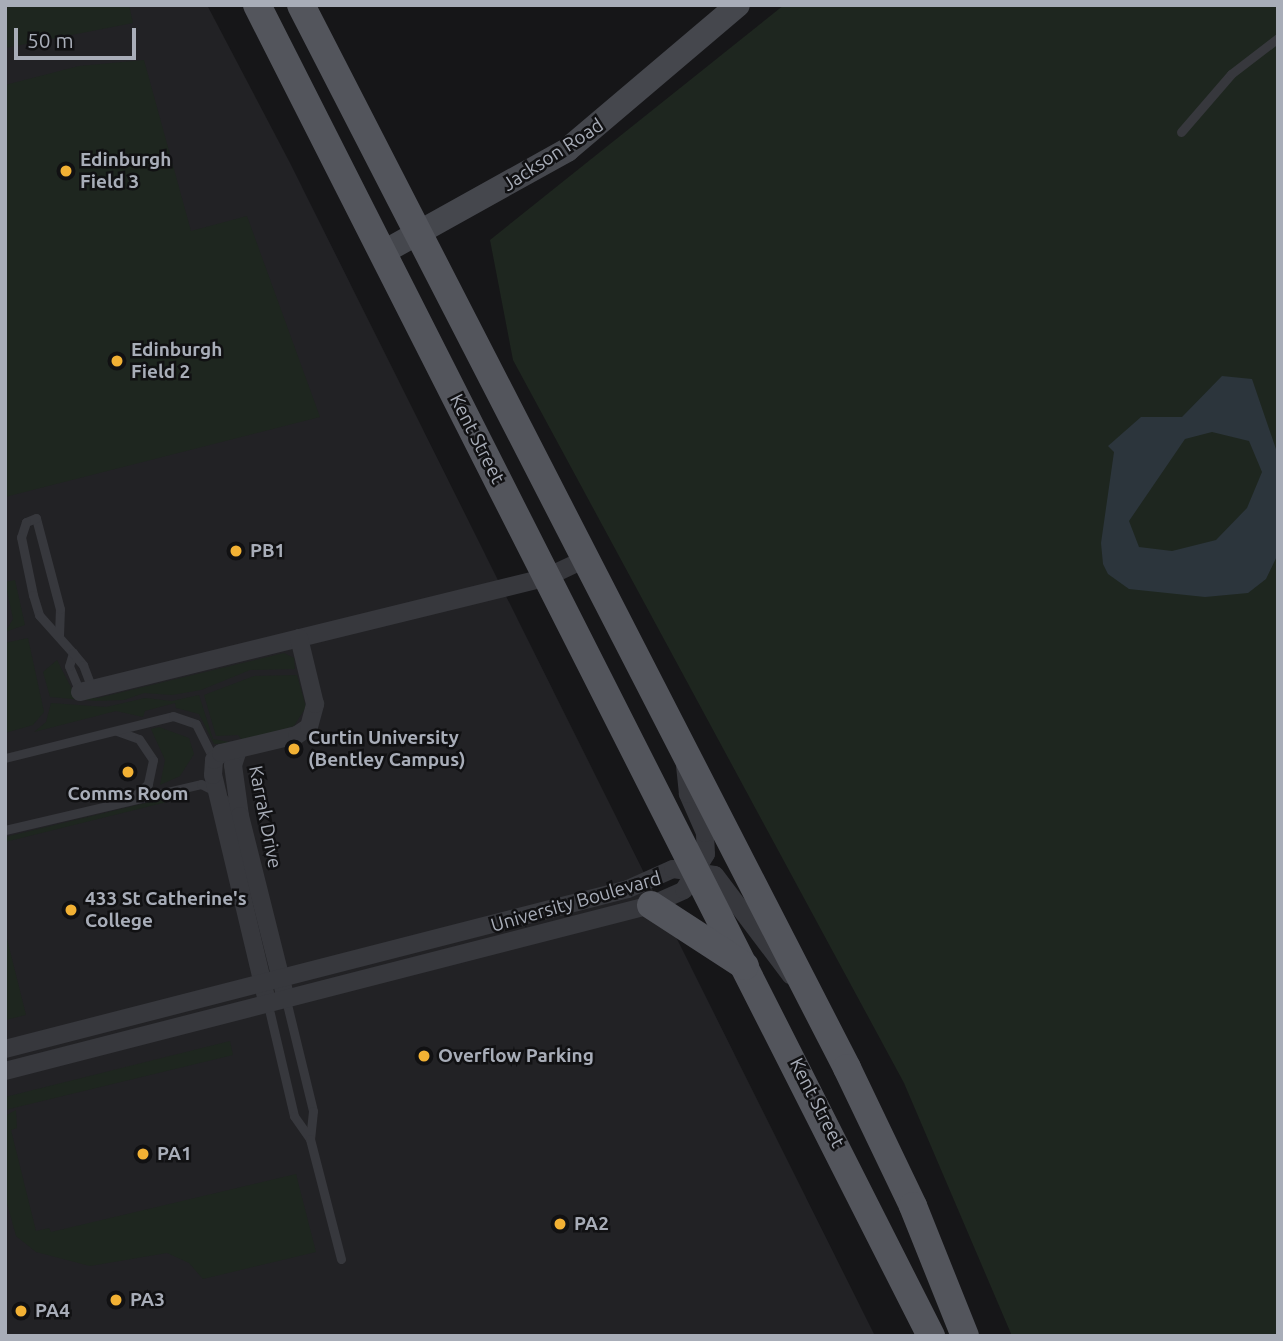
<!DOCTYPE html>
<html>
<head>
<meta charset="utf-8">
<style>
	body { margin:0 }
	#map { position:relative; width:1283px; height:1341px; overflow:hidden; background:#161618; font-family:Ubuntu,sans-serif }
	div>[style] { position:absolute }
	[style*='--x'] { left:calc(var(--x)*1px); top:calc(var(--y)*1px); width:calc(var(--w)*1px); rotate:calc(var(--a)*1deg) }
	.built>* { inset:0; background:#222225 }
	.green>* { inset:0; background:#1e261f }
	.water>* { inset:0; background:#2c353c }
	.lane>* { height:9px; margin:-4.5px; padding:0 4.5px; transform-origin:4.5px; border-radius:4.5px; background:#37383d }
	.street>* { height:18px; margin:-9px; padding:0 9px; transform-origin:9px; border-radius:9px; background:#37383d }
	.secondary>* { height:24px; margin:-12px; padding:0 12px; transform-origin:12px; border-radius:12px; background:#45474d }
	.primary>* { height:28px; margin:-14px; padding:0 14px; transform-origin:14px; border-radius:14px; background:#53555c }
	.dots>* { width:19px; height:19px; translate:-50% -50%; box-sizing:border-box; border:4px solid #111113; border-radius:50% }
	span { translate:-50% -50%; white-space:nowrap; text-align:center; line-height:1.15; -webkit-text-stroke:5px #111113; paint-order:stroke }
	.street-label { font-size:19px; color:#a8adb8 }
	.poi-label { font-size:19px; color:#a8adb8; font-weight:700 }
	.left { translate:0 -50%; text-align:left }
	.frame { position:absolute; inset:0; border:7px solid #a8adb8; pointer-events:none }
	.scale { position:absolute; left:14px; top:28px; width:122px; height:32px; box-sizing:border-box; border:4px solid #a8adb8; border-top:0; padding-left:9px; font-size:21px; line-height:24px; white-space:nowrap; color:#a8adb8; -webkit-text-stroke:5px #111113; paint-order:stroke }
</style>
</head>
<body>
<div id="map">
	<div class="built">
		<div style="clip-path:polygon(5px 5px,207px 5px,290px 163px,875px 1336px,5px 1336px)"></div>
	</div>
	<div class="green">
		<div style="clip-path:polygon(5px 5px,129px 5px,133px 23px,5px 48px)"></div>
		<div style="clip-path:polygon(784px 5px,1278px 5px,1278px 1336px,1012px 1336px,904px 1083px,513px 360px,490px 240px)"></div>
		<div style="clip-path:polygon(144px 60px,191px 231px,247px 216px,320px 417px,5px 497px,5px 85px,79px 66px)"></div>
		<div style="clip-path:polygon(15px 580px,25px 625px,5px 632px,13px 619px,5px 582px)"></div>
		<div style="clip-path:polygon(28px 638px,44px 712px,33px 725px,5px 733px,5px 643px)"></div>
		<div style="clip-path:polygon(284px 653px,294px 658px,295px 669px,250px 670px,201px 690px,172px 695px,144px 693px,124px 700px,96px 701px,50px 697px,43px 672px,57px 660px,76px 697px,98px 698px)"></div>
		<div style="clip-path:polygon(297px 675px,306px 707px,294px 726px,243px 741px,238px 735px,216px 736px,204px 695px,254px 676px)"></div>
		<div style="clip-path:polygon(199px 695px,213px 739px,234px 743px,214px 744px,199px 714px,176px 708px,175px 703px,145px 711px,143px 717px,116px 711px,34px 732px,46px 722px,51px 703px,106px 707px,145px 698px,172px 701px)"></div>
		<div style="clip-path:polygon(159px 727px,189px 738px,194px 754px,180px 776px,160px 785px,165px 760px,151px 729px)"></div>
		<div style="clip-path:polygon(191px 792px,183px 798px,5px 842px,5px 837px)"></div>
		<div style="clip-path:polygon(5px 931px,26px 1015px,5px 1020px)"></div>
		<div style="clip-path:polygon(230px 1041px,233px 1055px,5px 1110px,5px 1097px)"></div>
		<div style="clip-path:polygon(16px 1110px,17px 1128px,11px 1130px,36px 1231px,49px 1228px,51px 1232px,296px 1174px,316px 1252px,203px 1279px,189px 1263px,167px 1253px,90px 1266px,36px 1252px,16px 1236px,5px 1196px,5px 1116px)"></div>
	</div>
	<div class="water">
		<div style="clip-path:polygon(evenodd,1222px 376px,1252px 379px,1278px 455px,1278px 554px,1266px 579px,1248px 593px,1205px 597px,1129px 589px,1108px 574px,1103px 564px,1101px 543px,1114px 452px,1108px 446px,1141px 417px,1182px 417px,1222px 376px,1212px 432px,1249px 441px,1262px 472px,1247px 508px,1216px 540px,1172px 551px,1139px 547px,1129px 521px,1185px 439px,1212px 432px)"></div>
	</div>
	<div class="lane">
		<div style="--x:1181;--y:132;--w:77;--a:-49.2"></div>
		<div style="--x:1231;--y:74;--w:59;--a:-37.5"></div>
		<div style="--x:59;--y:636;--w:27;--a:-88"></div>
		<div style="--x:60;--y:609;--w:94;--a:-104.8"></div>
		<div style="--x:36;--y:518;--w:11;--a:158"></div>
		<div style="--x:26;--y:522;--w:16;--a:108"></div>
		<div style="--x:21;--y:537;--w:59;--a:78.3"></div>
		<div style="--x:33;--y:595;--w:21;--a:73"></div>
		<div style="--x:39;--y:615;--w:51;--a:48.2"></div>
		<div style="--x:80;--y:692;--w:28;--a:-113"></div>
		<div style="--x:69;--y:666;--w:14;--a:-73"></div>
		<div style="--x:73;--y:653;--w:16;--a:50"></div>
		<div style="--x:83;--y:665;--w:26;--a:69"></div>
		<div style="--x:117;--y:731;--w:23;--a:20"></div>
		<div style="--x:139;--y:739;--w:25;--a:56"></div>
		<div style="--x:153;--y:760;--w:25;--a:102"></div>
		<div style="--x:148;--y:784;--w:18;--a:139"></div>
		<div style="--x:5;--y:758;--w:173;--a:-14"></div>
		<div style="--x:173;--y:716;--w:24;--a:19"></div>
		<div style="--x:196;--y:724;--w:40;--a:63.4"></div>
		<div style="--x:5;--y:830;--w:201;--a:-13.2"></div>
		<div style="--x:201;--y:784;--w:18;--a:27"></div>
		<div style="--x:217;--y:792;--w:27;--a:45"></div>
		<div style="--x:286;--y:1000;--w:114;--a:76.3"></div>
		<div style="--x:313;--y:1111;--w:28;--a:96"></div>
		<div style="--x:268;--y:1005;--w:114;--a:76.8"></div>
		<div style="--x:294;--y:1116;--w:28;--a:55"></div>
		<div style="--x:310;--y:1139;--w:124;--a:75.5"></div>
	</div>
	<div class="street">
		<div style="--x:80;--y:692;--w:481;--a:-13.8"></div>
		<div style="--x:547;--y:577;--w:42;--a:-25.3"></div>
		<div style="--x:238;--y:750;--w:16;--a:108"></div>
		<div style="--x:233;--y:765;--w:51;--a:82.2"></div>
		<div style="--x:240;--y:816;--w:180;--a:75.9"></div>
		<div style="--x:266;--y:997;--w:228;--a:-103.4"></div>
		<div style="--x:213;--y:775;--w:15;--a:-86"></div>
		<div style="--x:214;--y:760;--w:10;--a:-45"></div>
		<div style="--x:221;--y:753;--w:78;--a:-13.3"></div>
		<div style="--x:297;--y:735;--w:14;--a:-34"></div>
		<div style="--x:309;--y:727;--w:24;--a:-75"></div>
		<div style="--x:315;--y:704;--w:68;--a:-103.6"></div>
		<div style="--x:5;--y:1049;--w:643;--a:-14.4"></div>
		<div style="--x:628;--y:889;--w:49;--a:-24"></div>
		<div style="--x:673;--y:869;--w:42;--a:8.1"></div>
		<div style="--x:715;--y:875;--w:126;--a:53"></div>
		<div style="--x:5;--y:1071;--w:667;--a:-14.41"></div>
		<div style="--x:651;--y:905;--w:36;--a:-24"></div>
		<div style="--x:684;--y:890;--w:42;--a:-58.6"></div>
		<div style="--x:706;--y:854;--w:21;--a:-93"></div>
		<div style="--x:705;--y:833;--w:43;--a:-113.6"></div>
		<div style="--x:688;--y:794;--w:27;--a:-96"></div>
	</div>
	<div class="secondary">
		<div style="--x:382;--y:253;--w:212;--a:-29.1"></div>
		<div style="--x:567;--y:150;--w:224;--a:-40.3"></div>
	</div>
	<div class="primary">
		<div style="--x:257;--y:5;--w:1492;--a:63.14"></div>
		<div style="--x:301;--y:5;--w:1195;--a:62.81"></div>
		<div style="--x:847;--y:1068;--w:153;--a:64.4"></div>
		<div style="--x:913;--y:1206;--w:140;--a:68.2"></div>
		<div style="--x:651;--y:905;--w:112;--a:33"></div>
	</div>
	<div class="dots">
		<div style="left:66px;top:171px;background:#f2b134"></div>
		<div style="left:117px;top:361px;background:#f2b134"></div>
		<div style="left:236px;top:551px;background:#f2b134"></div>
		<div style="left:294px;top:749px;background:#f2b134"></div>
		<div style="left:128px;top:772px;background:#f2b134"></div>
		<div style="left:71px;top:910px;background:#f2b134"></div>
		<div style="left:424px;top:1056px;background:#f2b134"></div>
		<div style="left:143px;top:1154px;background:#f2b134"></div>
		<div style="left:560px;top:1224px;background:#f2b134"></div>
		<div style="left:116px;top:1300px;background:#f2b134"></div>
		<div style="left:21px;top:1311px;background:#f2b134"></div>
	</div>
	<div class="street-label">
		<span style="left:553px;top:155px;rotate:-33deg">Jackson Road</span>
		<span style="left:477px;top:439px;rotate:63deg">Kent Street</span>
		<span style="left:265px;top:817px;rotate:79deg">Karrak Drive</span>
		<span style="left:576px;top:902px;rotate:-16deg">University Boulevard</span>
		<span style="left:817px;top:1103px;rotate:63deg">Kent Street</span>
	</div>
	<div class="poi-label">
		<span class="left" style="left:80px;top:171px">Edinburgh<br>Field 3</span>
		<span class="left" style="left:131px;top:361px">Edinburgh<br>Field 2</span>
		<span class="left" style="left:250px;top:551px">PB1</span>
		<span class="left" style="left:308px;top:749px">Curtin University<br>(Bentley Campus)</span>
		<span style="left:128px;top:794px">Comms Room</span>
		<span class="left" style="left:85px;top:910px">433 St Catherine's<br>College</span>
		<span class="left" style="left:438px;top:1056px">Overflow Parking</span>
		<span class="left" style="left:157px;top:1154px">PA1</span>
		<span class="left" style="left:574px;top:1224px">PA2</span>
		<span class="left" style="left:130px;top:1300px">PA3</span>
		<span class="left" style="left:35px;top:1311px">PA4</span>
	</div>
	<div class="frame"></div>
	<div class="scale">50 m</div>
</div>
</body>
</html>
